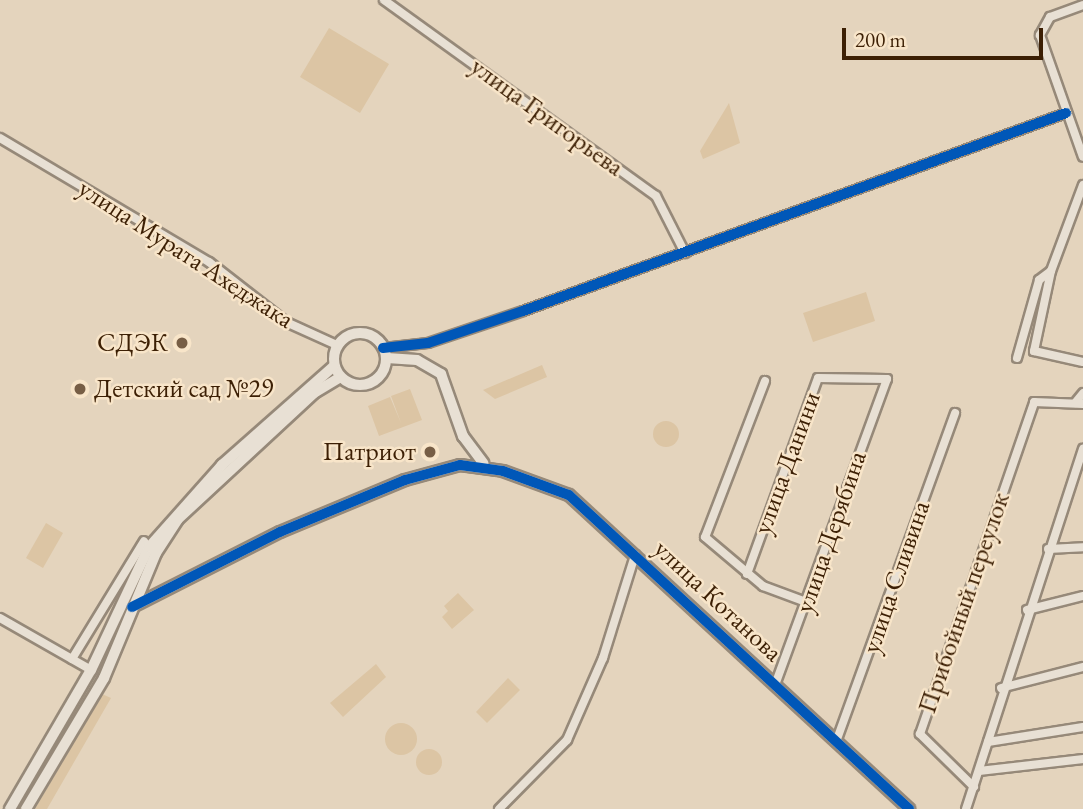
<!DOCTYPE html>
<html>
<head>
<meta charset="utf-8">
<style>
	body { margin:0 }
	#map { position:relative; width:1083px; height:809px; overflow:hidden; background:#e4d4bd; font-family:"EB Garamond",serif }
	div>[style] { position:absolute }
	[style*='--x'] { left:calc(var(--x)*1px); top:calc(var(--y)*1px); width:calc(var(--w)*1px); rotate:calc(var(--a)*1deg) }
	.green>* { inset:0; background:#dcc5a4 }
	.round { border-radius:50% }
	.roads { filter:drop-shadow(2px 0 #968979) drop-shadow(-2px 0 #968979) drop-shadow(0 2px #968979) drop-shadow(0 -2px #968979) }
	.minor>* { height:8px; margin:-4px; padding:0 4px; transform-origin:4px; border-radius:4px; background:#e8e0d4 }
	.tertiary>* { height:10px; margin:-5px; padding:0 5px; transform-origin:5px; border-radius:5px; background:#e8e0d4 }
	.tertiary>.ring { margin:-5px; padding:0; box-sizing:content-box; background:none; border:10px solid #e8e0d4; border-radius:50% }
	.cycleway>* { height:10px; margin:-5px; padding:0 5px; transform-origin:5px; border-radius:5px; background:#0057b8 }
	.dots>* { width:19px; height:19px; translate:-50% -50%; box-sizing:border-box; border:4px solid #f8e5c9; border-radius:50% }
	span { translate:-50% -50%; white-space:nowrap; text-align:center; line-height:1.15; -webkit-text-stroke:5px #f8e5c9; paint-order:stroke }
	.street-label { font-size:26px; color:#3c1f04 }
	.poi-label { font-size:26px; color:#3c1f04 }
	.right { translate:-100% -50%; text-align:right }
	.left { translate:0 -50%; text-align:left }
	.scale { position:absolute; left:842px; top:28px; width:201px; height:32px; box-sizing:border-box; border:4px solid #3c1f04; border-top:0; padding-left:9px; font-size:21px; line-height:24px; white-space:nowrap; color:#3c1f04; -webkit-text-stroke:5px #f8e5c9; paint-order:stroke }
</style>
</head>
<body>
<div id="map">
	<div class="green">
		<div style="clip-path:polygon(329px 28px,389px 64px,360px 113px,300px 77px)"></div>
		<div style="clip-path:polygon(729px 103px,740px 143px,703px 159px,700px 151px)"></div>
		<div style="clip-path:polygon(866px 292px,875px 321px,813px 342px,803px 313px)"></div>
		<div style="clip-path:polygon(542px 365px,547px 377px,495px 399px,483px 390px)"></div>
		<div style="clip-path:polygon(410px 389px,422px 420px,379px 436px,368px 406px,390px 397px,401px 423px,391px 396px)"></div>
		<div class="round" style="left:653px;top:421px;width:26px;height:26px"></div>
		<div style="clip-path:polygon(46px 523px,63px 533px,43px 568px,26px 558px)"></div>
		<div style="clip-path:polygon(458px 593px,474px 610px,452px 629px,442px 617px,448px 611px,444px 606px)"></div>
		<div style="clip-path:polygon(376px 664px,386px 677px,343px 717px,330px 703px)"></div>
		<div style="clip-path:polygon(508px 678px,520px 690px,487px 723px,476px 712px)"></div>
		<div style="clip-path:polygon(102px 694px,111px 698px,47px 809px,35px 809px)"></div>
		<div class="round" style="left:385px;top:723px;width:32px;height:32px"></div>
		<div class="round" style="left:416px;top:749px;width:26px;height:26px"></div>
	</div>
	<div class="roads">
		<div class="minor">
			<div style="--x:384;--y:0;--w:335;--a:35.8"></div>
			<div style="--x:656;--y:196;--w:64;--a:63"></div>
			<div style="--x:1083;--y:5;--w:35;--a:160"></div>
			<div style="--x:1050;--y:17;--w:21;--a:119"></div>
			<div style="--x:1040;--y:35;--w:129;--a:70.6"></div>
			<div style="--x:0;--y:138;--w:243;--a:30.7"></div>
			<div style="--x:209;--y:262;--w:98;--a:37.9"></div>
			<div style="--x:286;--y:322;--w:56;--a:24.3"></div>
			<div style="--x:1051;--y:271;--w:82;--a:102"></div>
			<div style="--x:1034;--y:351;--w:50;--a:12.7"></div>
			<div style="--x:383;--y:348;--w:45;--a:-6.3"></div>
			<div style="--x:428;--y:343;--w:100;--a:-18.6"></div>
			<div style="--x:523;--y:311;--w:578;--a:-20.03"></div>
			<div style="--x:1017;--y:358;--w:81;--a:-74.2"></div>
			<div style="--x:1039;--y:280;--w:15;--a:-37"></div>
			<div style="--x:1051;--y:271;--w:92;--a:-69.6"></div>
			<div style="--x:765;--y:381;--w:167;--a:111"></div>
			<div style="--x:705;--y:537;--w:76;--a:40.2"></div>
			<div style="--x:763;--y:586;--w:46;--a:20.4"></div>
			<div style="--x:1075;--y:403;--w:13;--a:-51"></div>
			<div style="--x:1048;--y:549;--w:35;--a:-3"></div>
			<div style="--x:747;--y:574;--w:208;--a:-70.1"></div>
			<div style="--x:818;--y:378;--w:69;--a:0.8"></div>
			<div style="--x:887;--y:379;--w:326;--a:110.1"></div>
			<div style="--x:1027;--y:610;--w:58;--a:-14"></div>
			<div style="--x:0;--y:618;--w:105;--a:29.7"></div>
			<div style="--x:72;--y:659;--w:138;--a:-58.6"></div>
			<div style="--x:1001;--y:688;--w:85;--a:-14.4"></div>
			<div style="--x:836;--y:742;--w:350;--a:-70.1"></div>
			<div style="--x:988;--y:742;--w:96;--a:-9"></div>
			<div style="--x:979;--y:771;--w:105;--a:-6.6"></div>
			<div style="--x:974;--y:787;--w:76;--a:-135.5"></div>
			<div style="--x:920;--y:734;--w:351;--a:-71"></div>
			<div style="--x:1034;--y:402;--w:49;--a:2.3"></div>
			<div style="--x:499;--y:809;--w:97;--a:-45.4"></div>
			<div style="--x:567;--y:740;--w:90;--a:-66.3"></div>
			<div style="--x:603;--y:658;--w:108;--a:-72.7"></div>
			<div style="--x:966;--y:809;--w:379;--a:-72"></div>
		</div>
		<div class="tertiary">
			<div class="ring" style="left:334px;top:333px;width:42px;height:42px"></div>
			<div style="--x:387;--y:358;--w:30;--a:4"></div>
			<div style="--x:417;--y:360;--w:28;--a:30"></div>
			<div style="--x:441;--y:374;--w:66;--a:70.5"></div>
			<div style="--x:463;--y:436;--w:34;--a:53"></div>
			<div style="--x:132;--y:607;--w:166;--a:-26.9"></div>
			<div style="--x:280;--y:532;--w:135;--a:-22.6"></div>
			<div style="--x:405;--y:480;--w:57;--a:-15.3"></div>
			<div style="--x:460;--y:465;--w:43;--a:7.9"></div>
			<div style="--x:503;--y:471;--w:70;--a:20"></div>
			<div style="--x:569;--y:495;--w:463;--a:42.7"></div>
			<div style="--x:10;--y:809;--w:161;--a:-59.8"></div>
			<div style="--x:91;--y:670;--w:136;--a:-64.8"></div>
			<div style="--x:149;--y:547;--w:110;--a:-48.3"></div>
			<div style="--x:222;--y:465;--w:149;--a:-41.5"></div>
			<div style="--x:26;--y:809;--w:152;--a:-59.2"></div>
			<div style="--x:104;--y:678;--w:135;--a:-67.4"></div>
			<div style="--x:156;--y:553;--w:40;--a:-57.1"></div>
			<div style="--x:178;--y:519;--w:185;--a:-42.8"></div>
			<div style="--x:314;--y:393;--w:31;--a:-31"></div>
		</div>
	</div>
	<div class="cycleway">
		<div style="--x:383;--y:348;--w:45;--a:-6.3"></div>
		<div style="--x:428;--y:343;--w:100;--a:-18.6"></div>
		<div style="--x:523;--y:311;--w:578;--a:-20.03"></div>
		<div style="--x:132;--y:607;--w:166;--a:-26.9"></div>
		<div style="--x:280;--y:532;--w:135;--a:-22.6"></div>
		<div style="--x:405;--y:480;--w:57;--a:-15.3"></div>
		<div style="--x:460;--y:465;--w:43;--a:7.9"></div>
		<div style="--x:503;--y:471;--w:70;--a:20"></div>
		<div style="--x:569;--y:495;--w:463;--a:42.7"></div>
	</div>
	<div class="dots">
		<div style="left:182px;top:343px;background:#775e45"></div>
		<div style="left:80px;top:389px;background:#775e45"></div>
		<div style="left:430px;top:452px;background:#775e45"></div>
	</div>
	<div class="street-label">
		<span style="left:547px;top:117px;rotate:36deg">улица Григорьева</span>
		<span style="left:186px;top:254px;rotate:33deg">улица Мурата Ахеджака</span>
		<span style="left:787px;top:463px;rotate:-70deg">улица Данини</span>
		<span style="left:831px;top:532px;rotate:-71deg">улица Дерябина</span>
		<span style="left:896px;top:577px;rotate:-71deg">улица Сливина</span>
		<span style="left:718px;top:601px;rotate:43deg">улица Котанова</span>
		<span style="left:964px;top:603px;rotate:-71deg">Прибойный переулок</span>
	</div>
	<div class="poi-label">
		<span class="right" style="left:168px;top:343px">СДЭК</span>
		<span class="left" style="left:94px;top:389px">Детский сад №29</span>
		<span class="right" style="left:416px;top:452px">Патриот</span>
	</div>
	<div class="scale">200 m</div>
</div>
</body>
</html>
